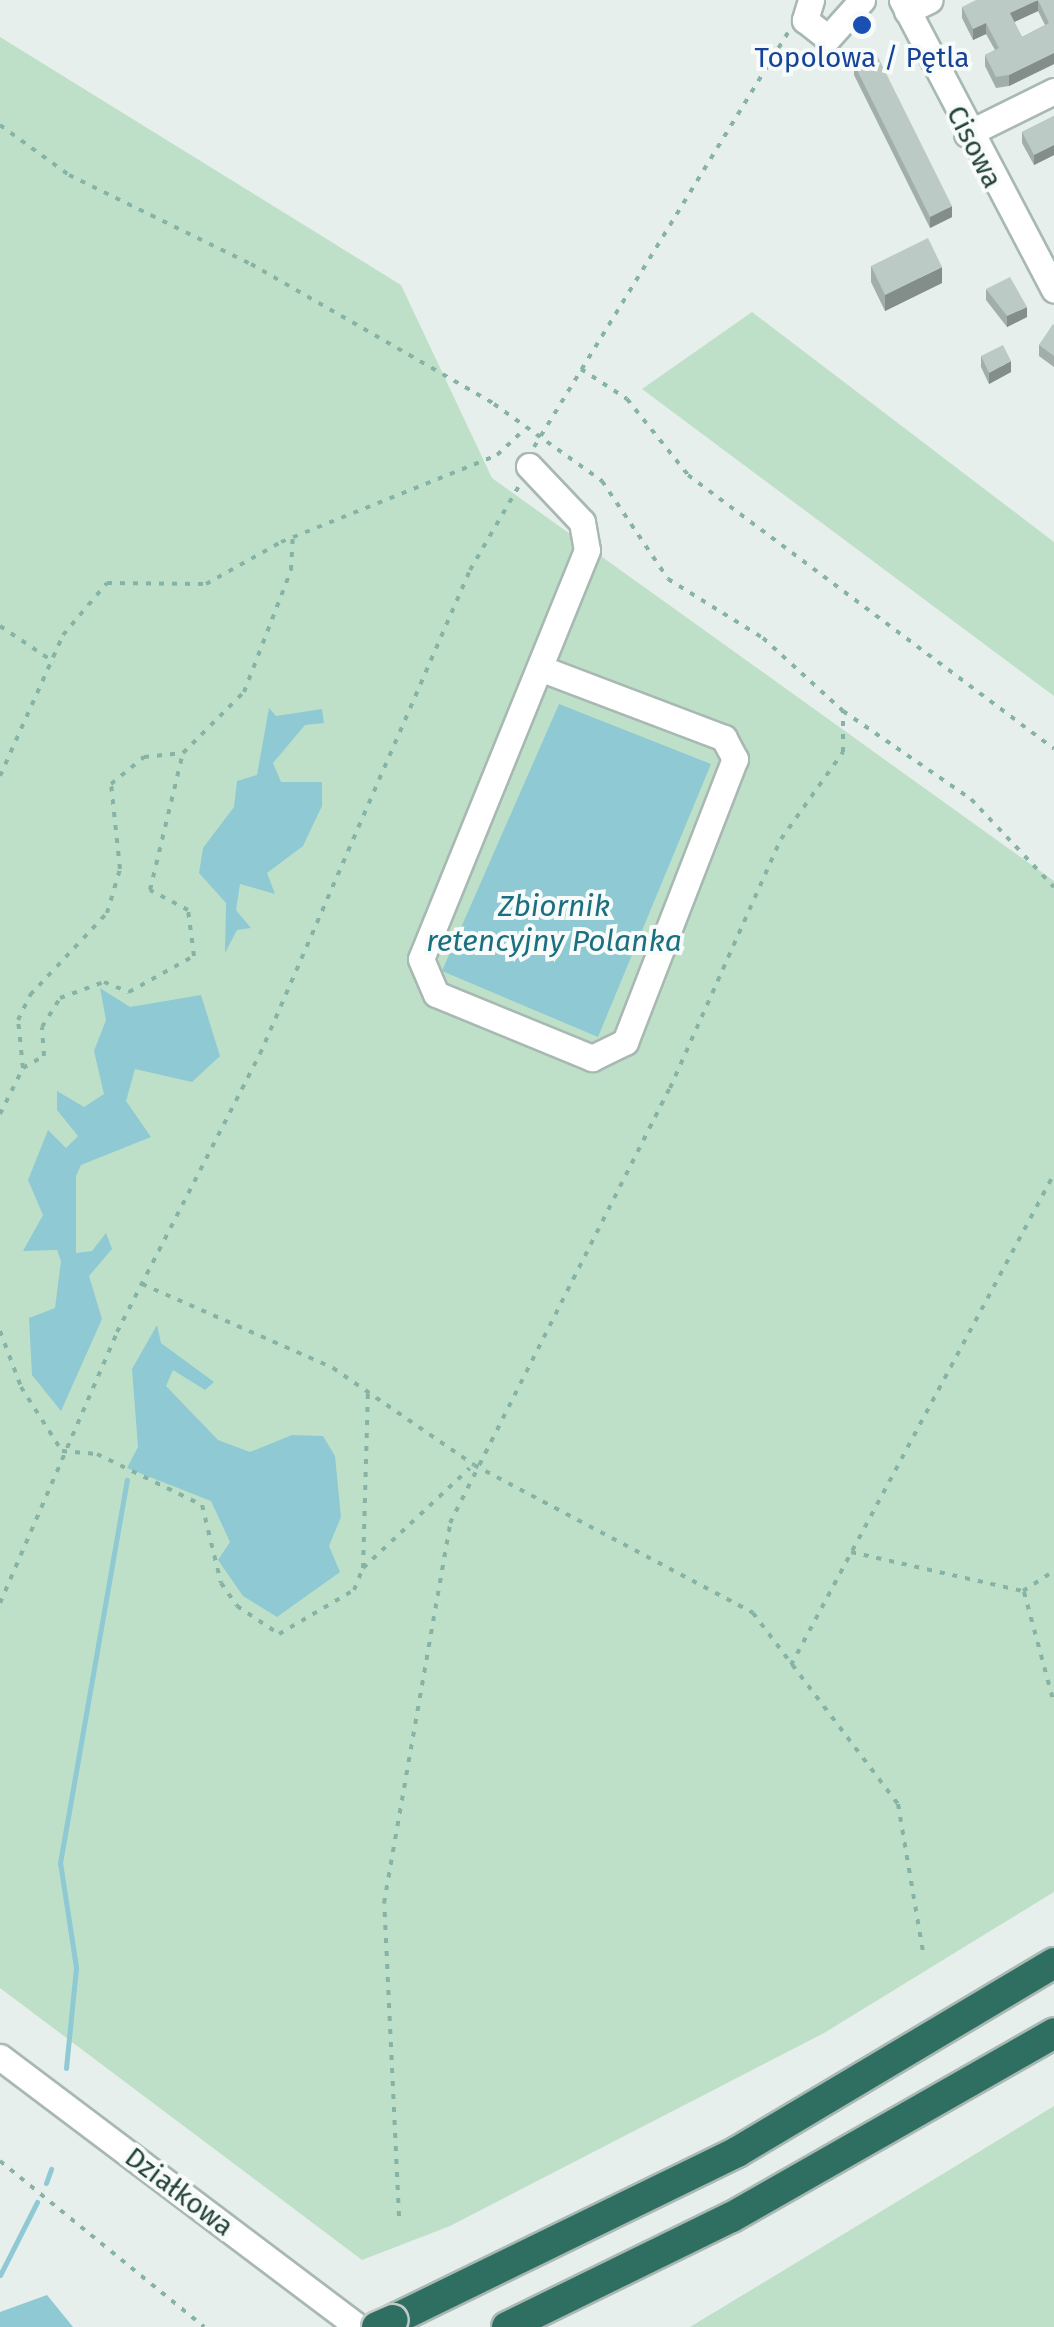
<!DOCTYPE html>
<html>
<head>
<meta charset="utf-8">
<style>
	body { margin:0 }
	#map { position:relative; width:1054px; height:2327px; overflow:hidden; background:#e6efeb; font-family:"Fira Sans",sans-serif }
	div>[style] { position:absolute }
	[style*='--x'] { left:calc(var(--x)*1px); top:calc(var(--y)*1px); width:calc(var(--w)*1px); rotate:calc(var(--a)*1deg) }
	.green>* { inset:0; background:#bfe0c8 }
	.water>* { inset:0; background:#8ec9d4 }
	.stream>* { height:5px; margin:-2.5px; padding:0 2.5px; transform-origin:2.5px; border-radius:2.5px; background:#8ec9d4 }
	.path>* { height:4px; margin-top:-2px; transform-origin:0; background:repeating-linear-gradient(90deg,#86b3a5 0 5px,transparent 0 13px) }
	.roads { filter:drop-shadow(2px 0 #a8b8b2) drop-shadow(-2px 0 #a8b8b2) drop-shadow(0 2px #a8b8b2) drop-shadow(0 -2px #a8b8b2) }
	.minor>* { height:25px; margin:-12.5px; padding:0 12.5px; transform-origin:12.5px; border-radius:12.5px; background:#fff }
	.highway>* { height:30px; margin:-15px; padding:0 15px; transform-origin:15px; border-radius:15px; background:#2f6f62 }
	.bridges { filter:drop-shadow(2px 0 #c2cac8) drop-shadow(-2px 0 #c2cac8) drop-shadow(0 2px #c2cac8) drop-shadow(0 -2px #c2cac8) }
	.highway-bridge>* { height:30px; margin:-15px; padding:0 15px; transform-origin:15px; border-radius:15px; background:#2f6f62 }
	.wall>* { inset:0; background:#a1aea9 }
	.shaded-wall>* { inset:0; background:#838d89 }
	.building>* { inset:0; background:#bbcac4 }
	.dots>* { width:28px; height:28px; translate:-50% -50%; box-sizing:border-box; border:5px solid #f7fbf9; border-radius:50% }
	span { translate:-50% -50%; white-space:nowrap; text-align:center; line-height:1.15; -webkit-text-stroke:8px #f7fbf9; paint-order:stroke }
	.transit-label { font-size:28px; color:#164399 }
	.street-label { font-size:28px; color:#24423a }
	.water-label { font-size:30px; color:#1c6f80; font-style:italic }
</style>
</head>
<body>
<div id="map">
	<div class="green">
		<div style="clip-path:polygon(0 37px,401px 285px,492px 478px,1054px 881px,1054px 1892px,824px 2033px,450px 2226px,362px 2260px,0 1988px)"></div>
		<div style="clip-path:polygon(752px 312px,1054px 542px,1054px 696px,642px 389px)"></div>
		<div style="clip-path:polygon(1054px 2106px,1054px 2327px,690px 2327px,941px 2175px)"></div>
	</div>
	<div class="water">
		<div style="clip-path:polygon(559px 704px,711px 764px,598px 1037px,442px 971px)"></div>
		<div style="clip-path:polygon(269px 708px,276px 716px,322px 709px,324px 723px,305px 725px,273px 763px,281px 782px,322px 782px,322px 806px,303px 846px,267px 873px,275px 894px,240px 884px,236px 910px,251px 928px,237px 930px,225px 953px,226px 903px,199px 873px,203px 848px,234px 807px,237px 781px,257px 775px)"></div>
		<div style="clip-path:polygon(100px 988px,130px 1007px,201px 995px,220px 1056px,192px 1082px,135px 1069px,126px 1101px,151px 1137px,81px 1165px,76px 1176px,76px 1253px,92px 1251px,106px 1233px,112px 1249px,89px 1276px,102px 1319px,61px 1411px,32px 1375px,29px 1318px,55px 1308px,61px 1261px,57px 1250px,23px 1251px,43px 1215px,28px 1180px,48px 1130px,66px 1148px,78px 1136px,57px 1110px,57px 1091px,84px 1107px,104px 1094px,94px 1051px,106px 1020px)"></div>
		<div style="clip-path:polygon(157px 1325px,161px 1343px,214px 1382px,205px 1390px,173px 1370px,166px 1386px,218px 1440px,250px 1452px,292px 1435px,323px 1436px,335px 1456px,341px 1517px,329px 1546px,340px 1572px,277px 1617px,243px 1596px,218px 1560px,230px 1542px,211px 1501px,127px 1468px,138px 1447px,132px 1369px)"></div>
		<div style="clip-path:polygon(47px 2295px,73px 2327px,0 2327px,0 2312px)"></div>
	</div>
	<div class="stream">
		<div style="--x:66;--y:2068;--w:101;--a:-84.3"></div>
		<div style="--x:76;--y:1967;--w:105;--a:-98.7"></div>
		<div style="--x:60;--y:1863;--w:389;--a:-80.1"></div>
		<div style="--x:46;--y:2183;--w:15;--a:-70"></div>
		<div style="--x:0;--y:2275;--w:82;--a:-63.1"></div>
	</div>
	<div class="path">
		<div style="--x:0;--y:125;--w:85;--a:35.9"></div>
		<div style="--x:69;--y:175;--w:203;--a:26.1"></div>
		<div style="--x:251;--y:264;--w:280;--a:29.9"></div>
		<div style="--x:494;--y:404;--w:133;--a:35.5"></div>
		<div style="--x:602;--y:481;--w:118;--a:56"></div>
		<div style="--x:668;--y:579;--w:112;--a:31.8"></div>
		<div style="--x:763;--y:638;--w:108;--a:42.4"></div>
		<div style="--x:843;--y:711;--w:155;--a:34.5"></div>
		<div style="--x:971;--y:799;--w:121;--a:46.7"></div>
		<div style="--x:581;--y:369;--w:55;--a:33.1"></div>
		<div style="--x:627;--y:399;--w:97;--a:51.2"></div>
		<div style="--x:688;--y:475;--w:457;--a:36.8"></div>
		<div style="--x:534;--y:447;--w:486;--a:-58.5"></div>
		<div style="--x:0;--y:626;--w:65;--a:33.7"></div>
		<div style="--x:0;--y:776;--w:154;--a:-65.9"></div>
		<div style="--x:63;--y:635;--w:68;--a:-49.8"></div>
		<div style="--x:107;--y:583;--w:99;--a:0.6"></div>
		<div style="--x:206;--y:584;--w:86;--a:-29.2"></div>
		<div style="--x:281;--y:542;--w:233;--a:-21.9"></div>
		<div style="--x:497;--y:455;--w:37;--a:-43"></div>
		<div style="--x:23;--y:1068;--w:24;--a:-30"></div>
		<div style="--x:44;--y:1056;--w:29;--a:-94"></div>
		<div style="--x:42;--y:1027;--w:34;--a:-58"></div>
		<div style="--x:60;--y:998;--w:47;--a:-20"></div>
		<div style="--x:104;--y:982;--w:27;--a:22"></div>
		<div style="--x:129;--y:992;--w:74;--a:-29"></div>
		<div style="--x:194;--y:956;--w:46;--a:-97.4"></div>
		<div style="--x:188;--y:910;--w:43;--a:-152.2"></div>
		<div style="--x:150;--y:890;--w:141;--a:-76.5"></div>
		<div style="--x:0;--y:1114;--w:51;--a:-63.4"></div>
		<div style="--x:23;--y:1068;--w:48;--a:-95.9"></div>
		<div style="--x:18;--y:1020;--w:28;--a:-64"></div>
		<div style="--x:30;--y:995;--w:112;--a:-46.8"></div>
		<div style="--x:107;--y:913;--w:46;--a:-73.5"></div>
		<div style="--x:120;--y:869;--w:85;--a:-96"></div>
		<div style="--x:111;--y:784;--w:43;--a:-39.3"></div>
		<div style="--x:144;--y:757;--w:39;--a:-6"></div>
		<div style="--x:183;--y:753;--w:86;--a:-45"></div>
		<div style="--x:244;--y:692;--w:131;--a:-68.9"></div>
		<div style="--x:291;--y:570;--w:33;--a:-87"></div>
		<div style="--x:142;--y:1284;--w:209;--a:23.7"></div>
		<div style="--x:333;--y:1368;--w:171;--a:34.5"></div>
		<div style="--x:474;--y:1465;--w:316;--a:27.9"></div>
		<div style="--x:753;--y:1613;--w:240;--a:52.8"></div>
		<div style="--x:898;--y:1804;--w:156;--a:80.4"></div>
		<div style="--x:0;--y:1331;--w:60;--a:69.4"></div>
		<div style="--x:21;--y:1387;--w:76;--a:57.4"></div>
		<div style="--x:62;--y:1451;--w:35;--a:5"></div>
		<div style="--x:97;--y:1454;--w:117;--a:25.9"></div>
		<div style="--x:202;--y:1505;--w:80;--a:76.3"></div>
		<div style="--x:221;--y:1583;--w:28;--a:55"></div>
		<div style="--x:237;--y:1606;--w:50;--a:33.7"></div>
		<div style="--x:279;--y:1634;--w:87;--a:-30.4"></div>
		<div style="--x:354;--y:1590;--w:24;--a:-68"></div>
		<div style="--x:363;--y:1568;--w:146;--a:-43.1"></div>
		<div style="--x:851;--y:1552;--w:176;--a:12.8"></div>
		<div style="--x:1023;--y:1591;--w:37;--a:-33"></div>
		<div style="--x:363;--y:1568;--w:175;--a:-88.4"></div>
		<div style="--x:1024;--y:1592;--w:115;--a:74.9"></div>
		<div style="--x:0;--y:1603;--w:295;--a:-66.6"></div>
		<div style="--x:117;--y:1332;--w:313;--a:-62.8"></div>
		<div style="--x:260;--y:1054;--w:528;--a:-66.54"></div>
		<div style="--x:470;--y:570;--w:99;--a:-59.8"></div>
		<div style="--x:791;--y:1665;--w:557;--a:-61.82"></div>
		<div style="--x:0;--y:2161;--w:263;--a:39.1"></div>
		<div style="--x:399;--y:2216;--w:313;--a:-92.7"></div>
		<div style="--x:384;--y:1903;--w:386;--a:-80.1"></div>
		<div style="--x:450;--y:1523;--w:487;--a:-63.2"></div>
		<div style="--x:670;--y:1088;--w:273;--a:-66"></div>
		<div style="--x:781;--y:839;--w:107;--a:-54.5"></div>
		<div style="--x:843;--y:752;--w:41;--a:-90"></div>
	</div>
	<div class="roads">
		<div class="minor">
			<div style="--x:811;--y:0;--w:21;--a:107"></div>
			<div style="--x:805;--y:20;--w:29;--a:38"></div>
			<div style="--x:828;--y:38;--w:51;--a:-48.2"></div>
			<div style="--x:902;--y:0;--w:327;--a:62.3"></div>
			<div style="--x:907;--y:11;--w:25;--a:-26"></div>
			<div style="--x:967;--y:134;--w:97;--a:-26.3"></div>
			<div style="--x:529;--y:466;--w:77;--a:46.6"></div>
			<div style="--x:582;--y:522;--w:28;--a:80"></div>
			<div style="--x:587;--y:550;--w:441;--a:112.1"></div>
			<div style="--x:421;--y:959;--w:38;--a:67"></div>
			<div style="--x:436;--y:994;--w:169;--a:22.3"></div>
			<div style="--x:592;--y:1058;--w:37;--a:-26"></div>
			<div style="--x:625;--y:1042;--w:304;--a:-68.8"></div>
			<div style="--x:735;--y:759;--w:24;--a:-118"></div>
			<div style="--x:724;--y:738;--w:191;--a:-159.2"></div>
			<div style="--x:0;--y:2057;--w:448;--a:37"></div>
		</div>
		<div class="highway">
			<div style="--x:393;--y:2320;--w:383;--a:-26"></div>
			<div style="--x:737;--y:2152;--w:369;--a:-30.8"></div>
			<div style="--x:507;--y:2327;--w:250;--a:-26.1"></div>
			<div style="--x:732;--y:2217;--w:371;--a:-29.7"></div>
		</div>
	</div>
	<div class="bridges">
		<div class="highway-bridge">
			<div style="--x:377;--y:2327;--w:17;--a:-24"></div>
		</div>
	</div>
	<div class="wall">
		<div style="clip-path:polygon(evenodd,1054px 0,1054px 64px,1009px 86px,996px 88px,985px 66px,985px 55px,995px 50px,986px 34px,973px 40px,962px 18px,962px 7px,1054px 0,1038px 11px,1045px 25px,1022px 37px,1014px 22px,1038px 11px)"></div>
		<div style="clip-path:polygon(854px 64px,952px 217px,930px 228px,854px 75px)"></div>
		<div style="clip-path:polygon(1054px 116px,1054px 155px,1034px 165px,1022px 143px,1022px 132px)"></div>
		<div style="clip-path:polygon(871px 266px,942px 283px,885px 311px,871px 282px)"></div>
		<div style="clip-path:polygon(986px 289px,1027px 317px,1007px 327px,986px 300px)"></div>
		<div style="clip-path:polygon(1054px 325px,1054px 367px,1039px 356px,1039px 345px)"></div>
		<div style="clip-path:polygon(981px 356px,1011px 372px,989px 384px,981px 367px)"></div>
	</div>
	<div class="shaded-wall">
		<div style="clip-path:polygon(1038px 0,1038px 11px,1010px 24px,1010px 13px)"></div>
		<div style="clip-path:polygon(986px 23px,986px 34px,973px 40px,973px 29px)"></div>
		<div style="clip-path:polygon(1054px 53px,1054px 64px,1009px 86px,1009px 75px)"></div>
		<div style="clip-path:polygon(1054px 145px,1054px 155px,1034px 165px,1034px 155px)"></div>
		<div style="clip-path:polygon(952px 206px,952px 217px,930px 228px,930px 217px)"></div>
		<div style="clip-path:polygon(942px 267px,942px 283px,885px 311px,885px 295px)"></div>
		<div style="clip-path:polygon(1027px 307px,1027px 317px,1007px 327px,1007px 316px)"></div>
		<div style="clip-path:polygon(1011px 361px,1011px 372px,989px 384px,989px 373px)"></div>
	</div>
	<div class="building">
		<div style="clip-path:polygon(evenodd,976px 0,1054px 0,1054px 53px,1009px 75px,996px 77px,985px 55px,999px 48px,986px 23px,973px 29px,962px 7px,976px 0,1038px 0,1049px 23px,1022px 37px,1010px 13px,1038px 0)"></div>
		<div style="clip-path:polygon(876px 53px,952px 206px,930px 217px,854px 64px)"></div>
		<div style="clip-path:polygon(1054px 116px,1054px 145px,1034px 155px,1022px 132px)"></div>
		<div style="clip-path:polygon(928px 238px,942px 267px,885px 295px,871px 266px)"></div>
		<div style="clip-path:polygon(1010px 277px,1027px 307px,1007px 316px,986px 289px)"></div>
		<div style="clip-path:polygon(1053px 324px,1054px 325px,1054px 356px,1039px 345px)"></div>
		<div style="clip-path:polygon(1003px 345px,1011px 361px,989px 373px,981px 356px)"></div>
	</div>
	<div class="dots">
		<div style="left:862px;top:25px;background:#1a4fb4"></div>
	</div>
	<div class="transit-label">
		<span style="left:862px;top:58px">Topolowa / Pętla</span>
	</div>
	<div class="street-label">
		<span style="left:974px;top:147px;rotate:63deg">Cisowa</span>
		<span style="left:179px;top:2192px;rotate:37deg">Działkowa</span>
	</div>
	<div class="water-label">
		<span style="left:554px;top:923px">Zbiornik<br>retencyjny Polanka</span>
	</div>
</div>
</body>
</html>
